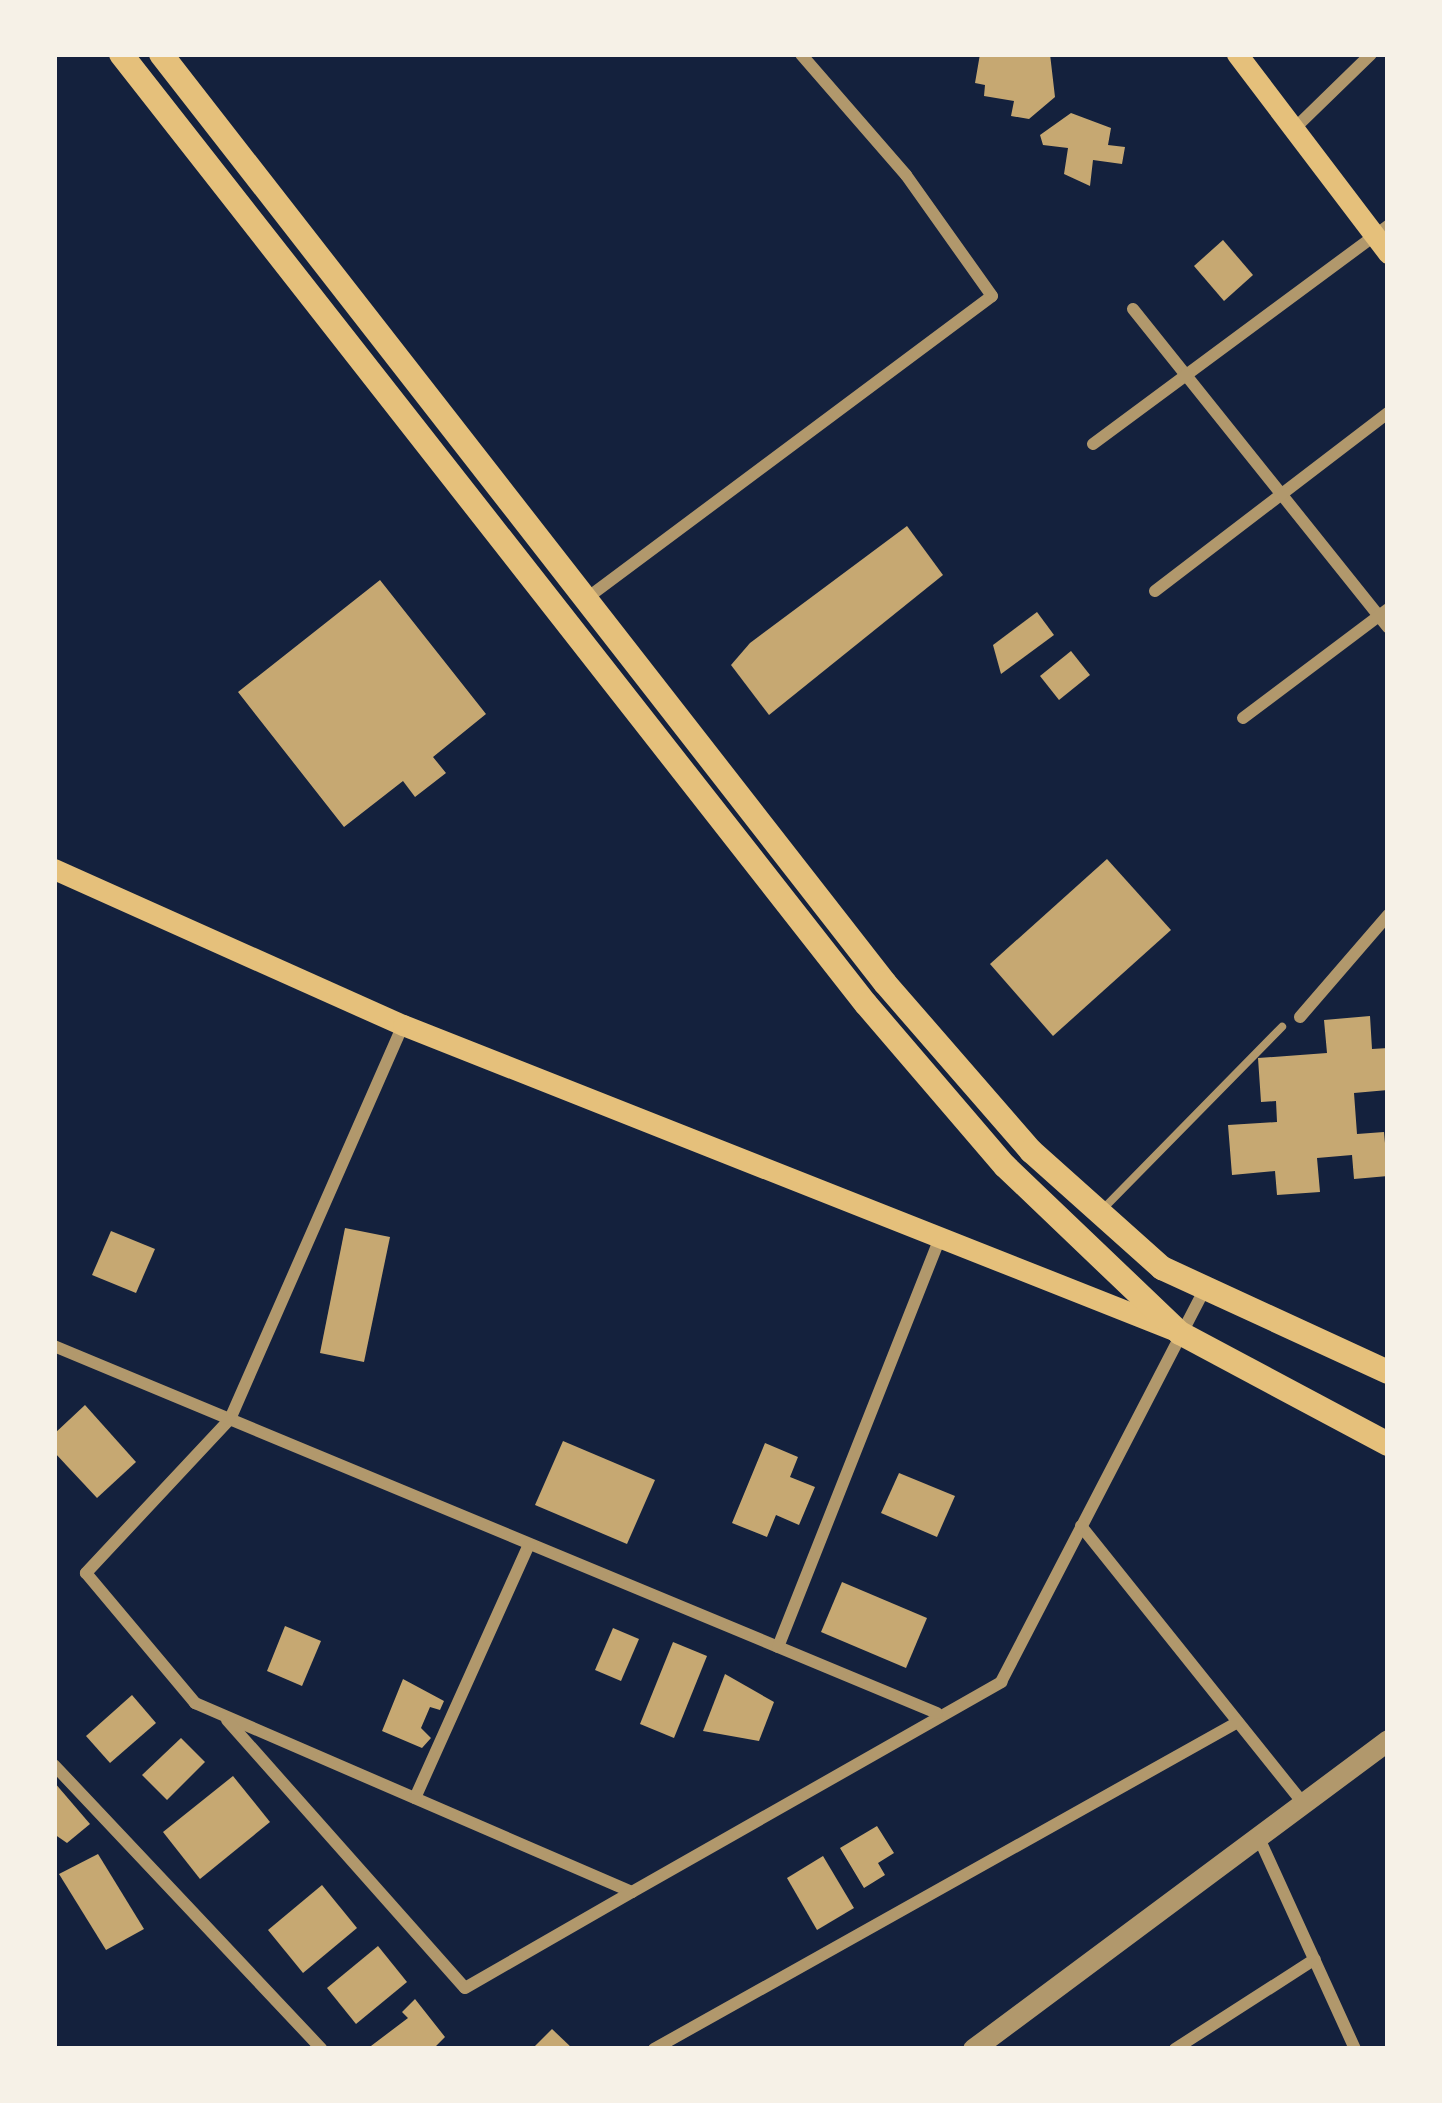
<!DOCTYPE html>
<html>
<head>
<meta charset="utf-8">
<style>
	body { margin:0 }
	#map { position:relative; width:1442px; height:2103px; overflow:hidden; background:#14213d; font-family:Inter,sans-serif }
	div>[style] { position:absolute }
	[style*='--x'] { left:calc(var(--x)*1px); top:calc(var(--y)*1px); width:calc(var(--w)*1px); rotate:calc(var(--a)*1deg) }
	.building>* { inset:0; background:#c6a872 }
	.service>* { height:8px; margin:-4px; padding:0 4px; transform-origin:4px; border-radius:4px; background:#b1986c }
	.minor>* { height:12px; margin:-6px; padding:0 6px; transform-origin:6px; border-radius:6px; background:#b1986c }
	.tertiary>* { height:21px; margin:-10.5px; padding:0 10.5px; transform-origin:10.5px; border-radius:10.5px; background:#b1986c }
	.secondary>* { height:21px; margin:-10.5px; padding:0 10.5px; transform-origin:10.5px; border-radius:10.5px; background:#e5c07b }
	.primary>* { height:24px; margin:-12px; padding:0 12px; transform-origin:12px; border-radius:12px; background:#e5c07b }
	span { translate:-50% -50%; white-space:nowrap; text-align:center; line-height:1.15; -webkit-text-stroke:10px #f6f1e7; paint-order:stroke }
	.frame { position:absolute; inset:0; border:57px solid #f6f1e7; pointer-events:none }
</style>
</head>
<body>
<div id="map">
	<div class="building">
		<div style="clip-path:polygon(980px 54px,1050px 54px,1055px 97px,1029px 119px,1011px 116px,1014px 101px,984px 96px,985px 85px,975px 83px)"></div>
		<div style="clip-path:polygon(1071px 113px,1111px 128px,1108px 145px,1125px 147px,1122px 164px,1093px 160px,1090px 186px,1064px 174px,1068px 148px,1043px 145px,1040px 135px)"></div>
		<div style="clip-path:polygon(1223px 240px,1253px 275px,1224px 301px,1194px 266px)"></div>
		<div style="clip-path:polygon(907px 526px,943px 575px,769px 715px,731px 665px,750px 643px)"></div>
		<div style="clip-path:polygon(380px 580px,486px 714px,433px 757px,446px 773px,415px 797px,403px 781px,344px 827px,238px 692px)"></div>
		<div style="clip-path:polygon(1037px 612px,1054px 635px,1001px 674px,993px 645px)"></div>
		<div style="clip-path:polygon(1071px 651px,1090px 675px,1059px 700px,1040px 676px)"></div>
		<div style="clip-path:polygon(1107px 859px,1171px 930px,1053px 1036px,990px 964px)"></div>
		<div style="clip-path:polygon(1370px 1016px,1372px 1049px,1388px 1048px,1388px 1090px,1354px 1093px,1357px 1134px,1384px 1132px,1388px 1176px,1354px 1179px,1352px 1155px,1317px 1158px,1320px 1192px,1277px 1195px,1275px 1171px,1232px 1175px,1228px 1125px,1277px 1122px,1276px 1101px,1261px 1102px,1258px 1058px,1327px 1053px,1324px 1020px)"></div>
		<div style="clip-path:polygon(345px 1228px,390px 1237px,364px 1362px,320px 1353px)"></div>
		<div style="clip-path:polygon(111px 1231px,155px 1249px,136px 1293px,92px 1275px)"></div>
		<div style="clip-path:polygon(85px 1405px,136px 1462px,97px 1498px,54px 1452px,54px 1434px)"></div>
		<div style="clip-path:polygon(563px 1441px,655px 1480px,627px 1544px,535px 1505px)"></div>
		<div style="clip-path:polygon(765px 1443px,798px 1457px,790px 1477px,815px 1487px,799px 1525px,776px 1515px,767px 1537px,732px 1523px)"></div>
		<div style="clip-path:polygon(899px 1473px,955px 1496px,937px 1537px,881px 1513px)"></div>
		<div style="clip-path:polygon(842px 1582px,927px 1618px,906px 1668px,821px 1632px)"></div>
		<div style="clip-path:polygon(285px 1626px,321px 1641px,302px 1686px,267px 1671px)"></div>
		<div style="clip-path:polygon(613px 1628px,639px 1639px,621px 1681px,595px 1670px)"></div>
		<div style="clip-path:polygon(673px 1642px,707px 1656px,674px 1738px,640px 1724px)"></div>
		<div style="clip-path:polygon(725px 1674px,774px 1702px,759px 1741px,703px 1731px)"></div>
		<div style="clip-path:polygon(403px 1679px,444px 1701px,440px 1710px,430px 1707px,421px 1728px,431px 1738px,422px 1748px,382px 1731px)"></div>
		<div style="clip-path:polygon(132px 1695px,156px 1723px,110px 1763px,86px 1736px)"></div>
		<div style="clip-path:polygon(181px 1738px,205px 1762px,167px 1800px,142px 1775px)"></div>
		<div style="clip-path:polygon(233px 1776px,270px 1822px,200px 1879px,163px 1832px)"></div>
		<div style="clip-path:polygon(54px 1782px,90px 1824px,67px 1843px,54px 1834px)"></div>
		<div style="clip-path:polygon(877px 1826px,894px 1853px,878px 1863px,885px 1875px,864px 1888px,840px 1848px)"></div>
		<div style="clip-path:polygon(98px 1854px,144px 1929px,106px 1950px,59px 1874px)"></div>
		<div style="clip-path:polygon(823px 1856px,854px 1908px,817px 1930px,787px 1878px)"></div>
		<div style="clip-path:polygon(322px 1885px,357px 1928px,303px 1973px,268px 1930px)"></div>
		<div style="clip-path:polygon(378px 1946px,407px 1982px,356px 2024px,327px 1988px)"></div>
		<div style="clip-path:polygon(415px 1999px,445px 2037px,433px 2049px,367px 2049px,408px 2018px,402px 2012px)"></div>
		<div style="clip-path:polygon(552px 2029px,573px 2049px,532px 2049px)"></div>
	</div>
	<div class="service">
		<div style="--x:1102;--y:1210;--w:257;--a:-45.5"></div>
	</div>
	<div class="minor">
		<div style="--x:1294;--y:129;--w:107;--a:-44.2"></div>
		<div style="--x:1133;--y:309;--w:408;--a:51.3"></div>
		<div style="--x:1093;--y:444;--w:367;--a:-36.5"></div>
		<div style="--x:1155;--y:591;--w:293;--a:-37.4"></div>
		<div style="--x:587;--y:598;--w:505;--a:-36.71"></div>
		<div style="--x:992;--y:296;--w:148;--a:-125.4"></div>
		<div style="--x:906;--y:175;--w:160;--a:-131"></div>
		<div style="--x:1243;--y:718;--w:181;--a:-36.9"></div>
		<div style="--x:1300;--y:1017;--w:135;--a:-49.2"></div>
		<div style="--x:403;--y:1025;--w:430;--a:113.7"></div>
		<div style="--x:230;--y:1419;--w:211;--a:133.1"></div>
		<div style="--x:86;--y:1573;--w:170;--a:50"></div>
		<div style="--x:195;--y:1703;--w:476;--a:23.4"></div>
		<div style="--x:632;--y:1892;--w:425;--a:-29.6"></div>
		<div style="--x:1001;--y:1682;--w:443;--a:-62.6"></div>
		<div style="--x:54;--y:1346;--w:956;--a:22.57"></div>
		<div style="--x:1081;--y:1526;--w:355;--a:51.3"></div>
		<div style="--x:778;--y:1647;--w:442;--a:-68.4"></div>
		<div style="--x:227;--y:1720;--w:358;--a:48.4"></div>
		<div style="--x:465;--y:1988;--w:193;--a:-29.9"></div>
		<div style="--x:54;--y:1765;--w:390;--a:46.7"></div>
		<div style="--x:415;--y:1798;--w:278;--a:-65.8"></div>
		<div style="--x:1258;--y:1836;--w:234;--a:65.5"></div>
		<div style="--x:654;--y:2049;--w:669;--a:-29.25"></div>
		<div style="--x:1175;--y:2049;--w:166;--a:-32.7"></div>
	</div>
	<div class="tertiary">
		<div style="--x:973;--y:2049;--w:517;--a:-36.67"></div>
	</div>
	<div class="secondary">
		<div style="--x:1237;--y:54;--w:250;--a:52.8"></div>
		<div style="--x:54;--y:869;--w:382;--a:24.1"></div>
		<div style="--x:403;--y:1025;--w:829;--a:21.58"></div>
	</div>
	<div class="primary">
		<div style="--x:121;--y:54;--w:1207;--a:51.9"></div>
		<div style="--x:866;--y:1004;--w:213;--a:49.4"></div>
		<div style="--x:1005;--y:1166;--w:242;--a:43.7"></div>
		<div style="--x:1180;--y:1333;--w:236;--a:28.1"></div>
		<div style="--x:161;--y:54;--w:1178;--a:52.07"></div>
		<div style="--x:885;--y:983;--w:223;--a:49"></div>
		<div style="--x:1031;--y:1151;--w:176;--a:41.8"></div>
		<div style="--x:1162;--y:1268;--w:249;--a:24.7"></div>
	</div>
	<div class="frame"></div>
</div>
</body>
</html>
